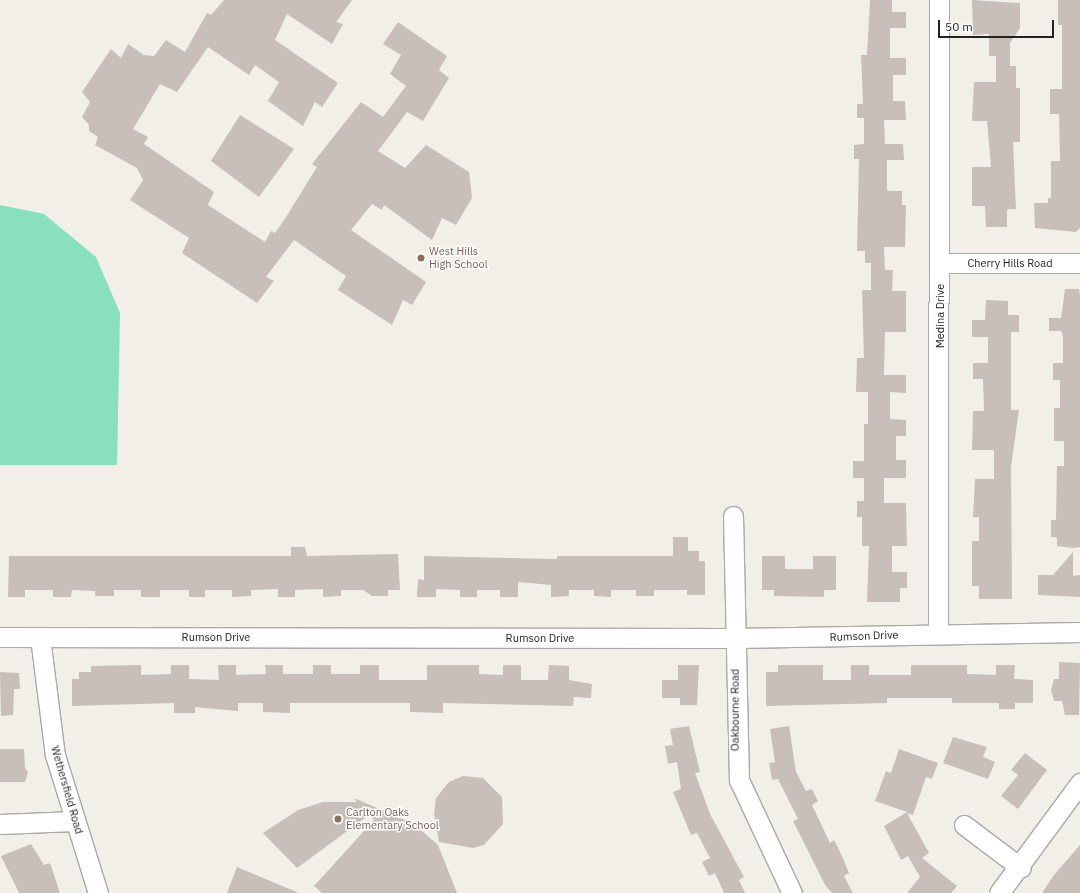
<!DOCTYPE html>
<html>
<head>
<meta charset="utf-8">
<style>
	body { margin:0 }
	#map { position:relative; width:1080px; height:893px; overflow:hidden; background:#f2efe9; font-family:"IBM Plex Sans",sans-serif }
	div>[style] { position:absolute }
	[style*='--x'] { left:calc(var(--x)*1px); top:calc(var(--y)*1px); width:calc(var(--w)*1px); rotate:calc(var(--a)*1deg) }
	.pitch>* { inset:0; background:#88e0be }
	.building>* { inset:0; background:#c7bfb8 }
	.roads { filter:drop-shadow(1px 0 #a9a9a9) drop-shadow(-1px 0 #a9a9a9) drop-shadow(0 1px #a9a9a9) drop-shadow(0 -1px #a9a9a9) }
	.minor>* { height:19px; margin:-9.5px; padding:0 9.5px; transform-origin:9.5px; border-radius:9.5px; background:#fff }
	.dots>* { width:11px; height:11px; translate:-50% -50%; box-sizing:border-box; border:2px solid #fff; border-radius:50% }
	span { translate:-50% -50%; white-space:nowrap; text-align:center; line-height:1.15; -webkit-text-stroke:3px #fff; paint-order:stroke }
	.education-label { font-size:11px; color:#785e54 }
	.left { translate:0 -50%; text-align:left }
	.street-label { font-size:11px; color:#222 }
	.scale { position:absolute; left:938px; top:20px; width:116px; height:18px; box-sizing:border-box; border:2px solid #222; border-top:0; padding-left:5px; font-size:12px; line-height:14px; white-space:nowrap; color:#222; -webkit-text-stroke:3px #fff; paint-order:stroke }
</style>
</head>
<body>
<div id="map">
	<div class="pitch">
		<div style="clip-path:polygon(0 205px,44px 214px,96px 257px,120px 313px,117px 465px,0 465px)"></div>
	</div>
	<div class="building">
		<div style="clip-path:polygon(224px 0,352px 0,336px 22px,343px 24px,332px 44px,287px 14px,275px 40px,338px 83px,322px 107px,315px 102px,303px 126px,268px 101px,279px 82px,255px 65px,249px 75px,208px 47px,177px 92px,160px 84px,133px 129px,148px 137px,144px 144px,214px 192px,208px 205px,265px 242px,271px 231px,275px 233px,286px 217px,317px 167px,312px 164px,361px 102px,383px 117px,406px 86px,390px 74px,401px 55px,383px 44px,398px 22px,447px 56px,439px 70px,449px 78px,423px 121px,407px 112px,378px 151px,405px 168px,426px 145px,469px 172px,472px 198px,456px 225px,442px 218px,432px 240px,384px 205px,382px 210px,372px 204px,351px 230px,426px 282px,412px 305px,403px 300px,392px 325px,338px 290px,346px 276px,294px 240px,266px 277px,274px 281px,257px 303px,182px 253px,189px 238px,130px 200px,143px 180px,137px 168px,95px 145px,98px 137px,89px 131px,89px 125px,82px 117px,90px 102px,82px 92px,111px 49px,121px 58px,128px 44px,144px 55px,154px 56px,166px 40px,185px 52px,207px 13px,211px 15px)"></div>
		<div style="clip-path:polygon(870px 0,892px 0,892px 12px,906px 12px,906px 28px,890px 28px,890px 58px,906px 58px,906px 75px,893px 75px,893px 101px,905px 101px,906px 120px,884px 120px,885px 144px,903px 144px,904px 160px,887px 160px,887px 191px,902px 191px,902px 205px,906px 205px,905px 247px,884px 247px,885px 270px,893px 270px,892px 291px,906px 291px,906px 332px,885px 332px,884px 375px,906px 375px,906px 393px,890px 392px,890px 419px,906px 420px,906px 436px,896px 436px,896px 460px,906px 460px,906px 478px,884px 478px,884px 503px,906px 503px,907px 546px,892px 546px,892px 572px,907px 572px,907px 588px,900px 588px,900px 602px,867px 602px,869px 546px,862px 546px,862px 517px,857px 517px,857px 501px,864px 501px,864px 478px,853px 478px,853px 461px,864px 461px,864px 424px,868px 424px,868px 392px,856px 392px,857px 358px,864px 358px,862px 290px,871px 290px,871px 263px,865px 263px,865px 251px,857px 251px,859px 159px,854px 159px,854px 145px,864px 144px,864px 118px,857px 118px,857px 104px,863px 104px,861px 55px,867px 55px)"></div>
		<div style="clip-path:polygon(972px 0,1020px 3px,1020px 28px,1010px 43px,1010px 66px,1016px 66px,1016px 88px,1020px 88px,1020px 142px,1013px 142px,1016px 209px,1007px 209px,1007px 227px,986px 227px,985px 206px,972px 206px,972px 167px,991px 167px,987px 121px,972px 121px,974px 82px,996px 82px,996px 56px,989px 56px,989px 34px,973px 35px)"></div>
		<div style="clip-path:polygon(1058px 0,1080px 0,1080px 228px,1076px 232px,1035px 228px,1034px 203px,1048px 203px,1048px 198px,1051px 198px,1051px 161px,1060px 161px,1059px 114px,1050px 114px,1050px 89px,1062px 89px,1062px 25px,1058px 25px)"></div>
		<div style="clip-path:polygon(240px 115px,294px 149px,259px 197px,211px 161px)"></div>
		<div style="clip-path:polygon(1065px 289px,1079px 289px,1080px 294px,1080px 547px,1073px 548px,1057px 546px,1057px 537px,1051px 537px,1051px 520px,1056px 520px,1057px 466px,1064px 466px,1064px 441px,1054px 441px,1054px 408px,1060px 408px,1060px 380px,1053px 380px,1053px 363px,1063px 363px,1063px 336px,1061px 331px,1049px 331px,1049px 318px,1061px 318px)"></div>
		<div style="clip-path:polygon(986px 300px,1008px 301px,1008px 315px,1019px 315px,1019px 332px,1011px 332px,1011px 410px,1019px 410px,1011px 467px,1012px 599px,979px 599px,979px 586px,972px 586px,972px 541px,979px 541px,979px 517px,973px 517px,975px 479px,994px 479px,994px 450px,972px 450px,973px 411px,984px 411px,983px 379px,973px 379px,973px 363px,988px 363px,988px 337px,972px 337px,972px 320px,985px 320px)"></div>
		<div style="clip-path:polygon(673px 537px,688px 537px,688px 551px,699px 551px,699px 561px,705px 561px,705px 595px,687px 595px,687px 590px,654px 590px,654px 596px,636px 596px,636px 590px,611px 590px,611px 597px,594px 596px,594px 590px,569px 590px,569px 596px,551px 597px,551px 585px,518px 582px,518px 597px,500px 597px,500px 590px,477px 590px,477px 597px,460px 597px,460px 590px,436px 589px,436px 597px,417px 597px,418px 579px,424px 580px,424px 556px,557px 559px,557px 556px,673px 556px)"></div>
		<div style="clip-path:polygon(291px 547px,305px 547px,307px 556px,398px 554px,400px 590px,388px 590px,388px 596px,372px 596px,363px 590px,341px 590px,341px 596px,323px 597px,323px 589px,295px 590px,295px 597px,278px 597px,278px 589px,251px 590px,251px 596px,232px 597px,232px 590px,205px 590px,205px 597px,189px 597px,189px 590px,160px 590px,160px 597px,141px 597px,141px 590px,114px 590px,114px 596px,95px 596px,95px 591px,72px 590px,71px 597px,53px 597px,53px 590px,25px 590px,25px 597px,8px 597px,9px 556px,291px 556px)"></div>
		<div style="clip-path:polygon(1073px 552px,1073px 576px,1080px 575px,1080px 597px,1038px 595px,1038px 575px,1053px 575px)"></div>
		<div style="clip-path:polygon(762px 556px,785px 556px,785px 569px,813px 569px,813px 556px,836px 556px,836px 590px,824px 590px,824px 597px,774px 596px,774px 590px,762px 590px)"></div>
		<div style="clip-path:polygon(1059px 662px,1080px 663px,1079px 715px,1065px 715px,1062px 701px,1054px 701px,1051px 690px,1054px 679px,1059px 679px)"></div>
		<div style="clip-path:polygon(141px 665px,141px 675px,171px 674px,171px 665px,189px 665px,189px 679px,219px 680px,218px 665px,236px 665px,236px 675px,266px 674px,265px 665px,283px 665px,283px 674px,313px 674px,313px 665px,331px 665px,331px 674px,360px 674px,360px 665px,379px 665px,379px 680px,427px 680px,427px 665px,479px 665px,479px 674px,503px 675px,503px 665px,521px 665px,521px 680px,548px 680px,549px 665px,569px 666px,569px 680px,592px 684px,591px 698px,574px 697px,573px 706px,443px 703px,443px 713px,410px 712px,410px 703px,290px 703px,290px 713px,263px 712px,263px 703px,238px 703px,238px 711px,195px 707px,195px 713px,174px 713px,174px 703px,72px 706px,72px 679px,79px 679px,79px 672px,91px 672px,91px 666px)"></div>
		<div style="clip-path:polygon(678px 665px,699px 665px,697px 705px,680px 705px,680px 698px,662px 698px,662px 680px,678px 680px)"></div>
		<div style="clip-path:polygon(778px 665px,823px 665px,823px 680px,851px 680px,851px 665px,869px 665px,869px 675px,911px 675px,911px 665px,967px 665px,967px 674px,996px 675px,996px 665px,1015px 665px,1014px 679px,1033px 680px,1033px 703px,1015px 703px,1015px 709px,999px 709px,999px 703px,952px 703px,952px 698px,887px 698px,887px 703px,766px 706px,766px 672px,778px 672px)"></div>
		<div style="clip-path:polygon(0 672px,19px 673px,20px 689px,14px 689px,13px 715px,1px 716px)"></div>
		<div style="clip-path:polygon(689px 726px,700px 772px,695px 773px,710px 814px,744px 877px,739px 880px,745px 893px,724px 893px,715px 873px,709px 876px,702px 862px,710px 858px,697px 833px,691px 835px,673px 792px,681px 789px,677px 762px,668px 764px,665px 746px,673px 745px,670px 729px)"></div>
		<div style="clip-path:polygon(789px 726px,796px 772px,806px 791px,812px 789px,818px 801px,812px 805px,830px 843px,834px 840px,843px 858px,849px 873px,844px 876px,853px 893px,832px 893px,825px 885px,793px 821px,798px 819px,778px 779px,772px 780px,769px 763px,775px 762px,770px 729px)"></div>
		<div style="clip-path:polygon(953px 737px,987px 747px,983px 757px,995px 762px,988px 779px,943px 763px)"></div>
		<div style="clip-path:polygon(0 749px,24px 749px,25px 768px,28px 772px,25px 782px,0 782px)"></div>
		<div style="clip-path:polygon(899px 749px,938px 763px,932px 779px,926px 777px,913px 815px,907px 813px,929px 853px,922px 858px,957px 886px,951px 893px,907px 893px,920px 877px,908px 856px,901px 860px,884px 826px,907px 812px,875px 801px,886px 771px,891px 773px)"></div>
		<div style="clip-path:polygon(1025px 753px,1047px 770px,1018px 809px,1001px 796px,1018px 775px,1011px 770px)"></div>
		<div style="clip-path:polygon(463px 776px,483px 778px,502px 797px,503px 824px,484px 845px,473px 848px,439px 842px,434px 814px,436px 798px,449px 782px)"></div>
		<div style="clip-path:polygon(354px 798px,414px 824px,438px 845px,457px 893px,322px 893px,314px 886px,374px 820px,369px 815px,297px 868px,263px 833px,298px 810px,323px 802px,357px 802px)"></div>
		<div style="clip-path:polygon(31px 844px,44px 865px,50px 863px,60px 893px,19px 893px,1px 856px)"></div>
		<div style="clip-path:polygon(1080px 845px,1080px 893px,1042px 893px,1054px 875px)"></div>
		<div style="clip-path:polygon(237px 867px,299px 893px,227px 893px)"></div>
	</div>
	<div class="roads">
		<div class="minor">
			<div style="--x:940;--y:263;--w:140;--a:0"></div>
			<div style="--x:733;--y:516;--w:264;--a:88.7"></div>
			<div style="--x:739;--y:780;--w:125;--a:64.9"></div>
			<div style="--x:938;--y:633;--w:633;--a:-89.91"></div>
			<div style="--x:0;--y:637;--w:735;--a:0.08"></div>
			<div style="--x:735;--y:638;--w:345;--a:-1"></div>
			<div style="--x:40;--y:637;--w:119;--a:82.8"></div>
			<div style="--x:55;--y:755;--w:145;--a:72.7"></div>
			<div style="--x:0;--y:824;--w:75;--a:-2.3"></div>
			<div style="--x:964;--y:825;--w:71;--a:37"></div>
			<div style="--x:999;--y:893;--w:137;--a:-53.6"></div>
		</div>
	</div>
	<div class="dots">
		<div style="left:421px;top:258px;background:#8d6e63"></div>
		<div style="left:338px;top:819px;background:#8d6e63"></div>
	</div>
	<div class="education-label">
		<span class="left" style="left:429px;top:258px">West Hills<br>High School</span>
		<span class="left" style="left:346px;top:819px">Carlton Oaks<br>Elementary School</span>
	</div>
	<div class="street-label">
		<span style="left:1010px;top:263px">Cherry Hills Road</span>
		<span style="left:940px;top:316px;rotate:-90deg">Medina Drive</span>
		<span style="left:864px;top:636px;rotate:-2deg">Rumson Drive</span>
		<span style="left:216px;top:637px">Rumson Drive</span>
		<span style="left:540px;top:638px">Rumson Drive</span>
		<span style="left:735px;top:710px;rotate:-90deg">Oakbourne Road</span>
		<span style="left:67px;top:790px;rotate:74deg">Wethersfield Road</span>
	</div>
	<div class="scale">50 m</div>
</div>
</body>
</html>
